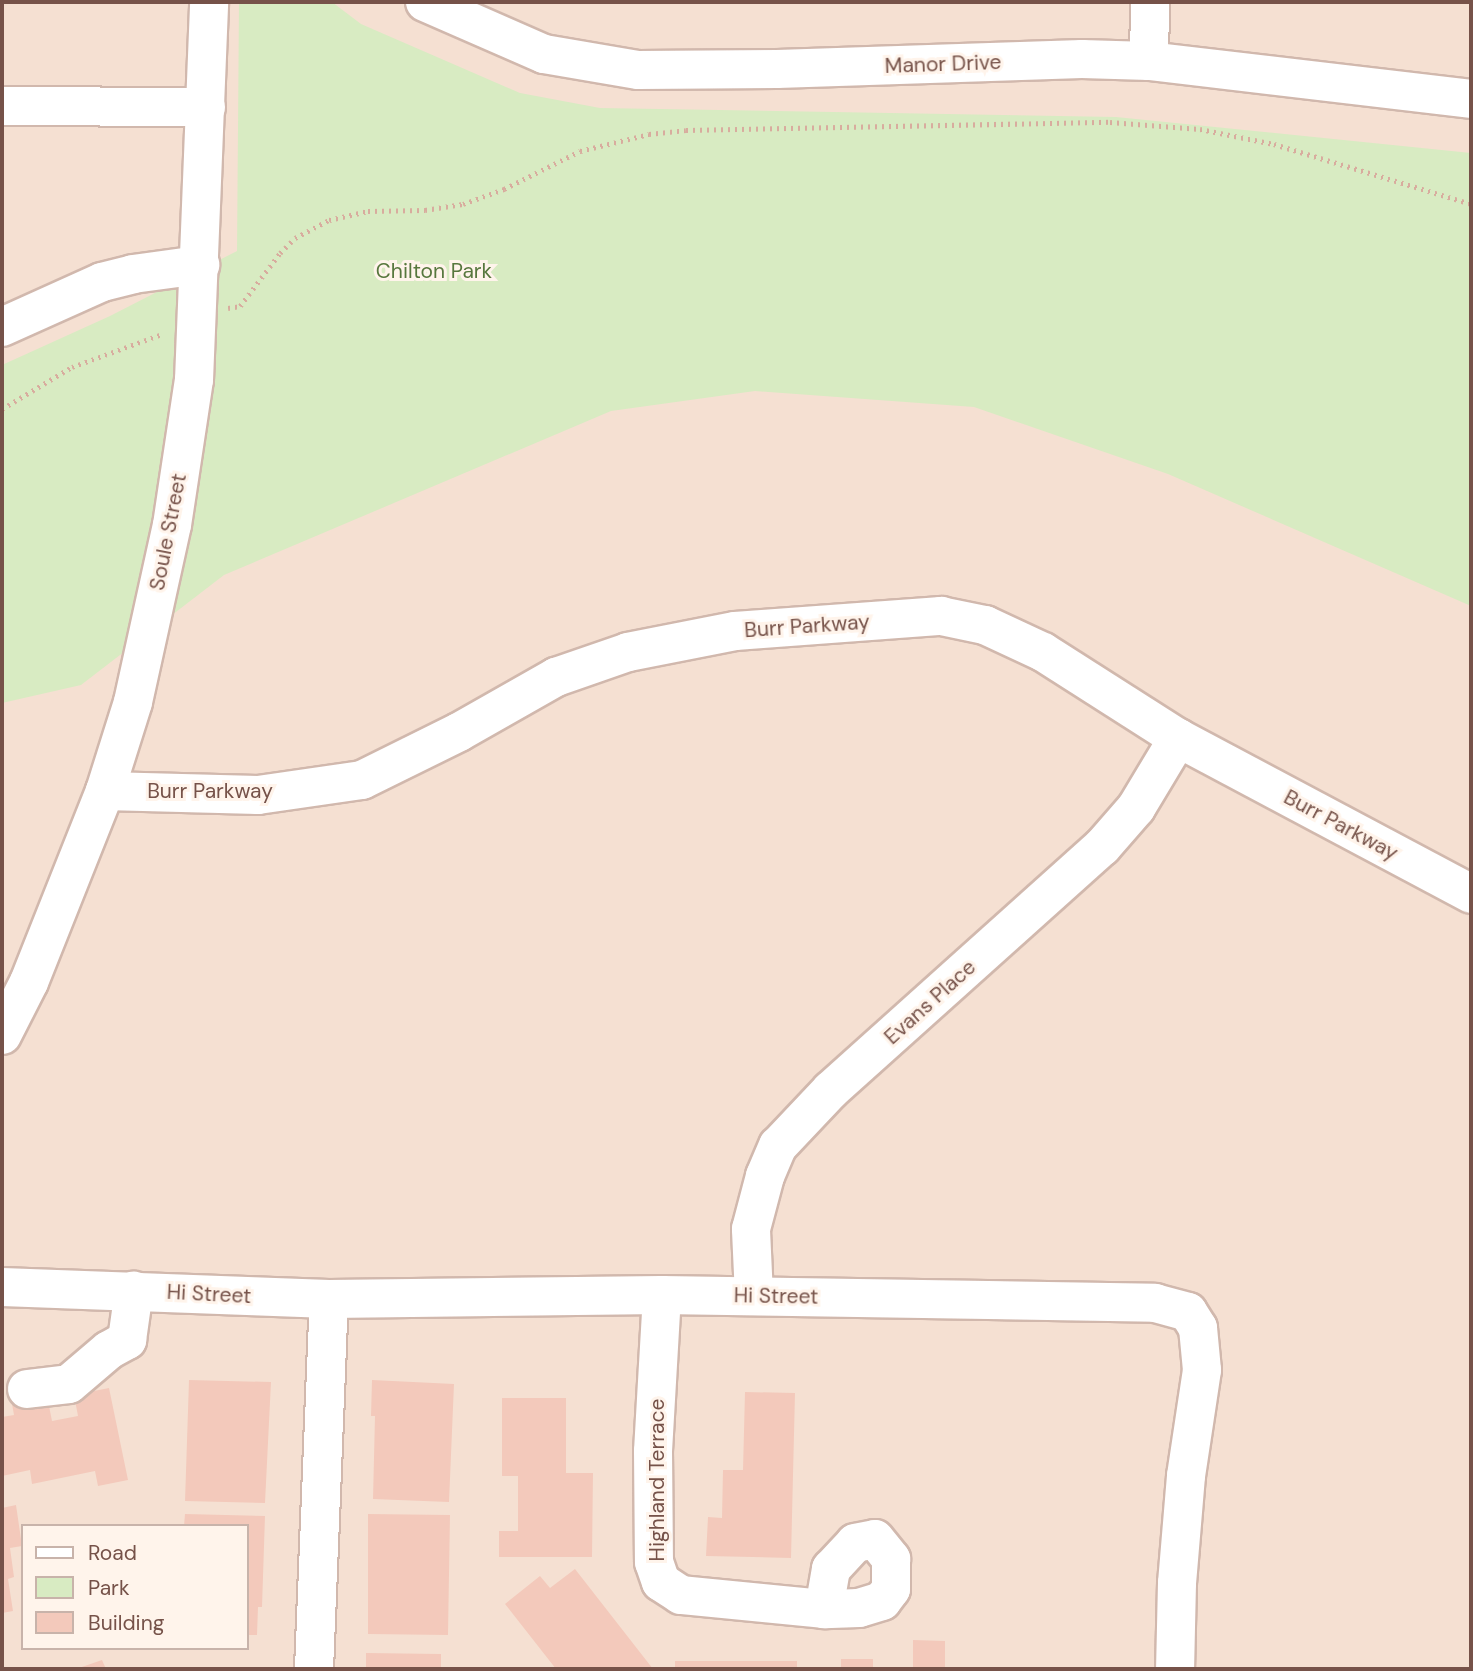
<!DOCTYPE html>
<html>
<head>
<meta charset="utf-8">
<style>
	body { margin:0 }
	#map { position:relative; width:1473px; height:1671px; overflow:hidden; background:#fdf0e4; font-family:"DM Sans",sans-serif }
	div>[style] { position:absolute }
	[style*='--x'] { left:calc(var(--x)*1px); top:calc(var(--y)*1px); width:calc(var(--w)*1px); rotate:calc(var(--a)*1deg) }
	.residential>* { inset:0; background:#f5e0d2 }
	.green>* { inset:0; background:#d8ebc2 }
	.building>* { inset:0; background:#f3c9bb }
	.path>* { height:4.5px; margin-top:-2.25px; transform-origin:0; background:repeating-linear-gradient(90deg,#d8ac9e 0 2px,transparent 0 7px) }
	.roads { filter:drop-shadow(2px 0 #d1b8ad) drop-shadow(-2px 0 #d1b8ad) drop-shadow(0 2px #d1b8ad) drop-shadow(0 -2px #d1b8ad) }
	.minor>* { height:38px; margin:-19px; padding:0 19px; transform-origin:19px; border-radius:19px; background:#fff }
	span { translate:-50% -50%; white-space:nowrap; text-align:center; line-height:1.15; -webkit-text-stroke:6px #fff4eb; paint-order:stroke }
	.street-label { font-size:21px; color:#765249 }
	.park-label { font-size:21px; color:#57773d }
	.frame { position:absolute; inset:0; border:4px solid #765249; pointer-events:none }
	.legend { position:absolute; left:21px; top:1524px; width:228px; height:126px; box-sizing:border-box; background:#fff4eb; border:2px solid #c8b3aa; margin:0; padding:9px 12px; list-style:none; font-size:21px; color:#765249 }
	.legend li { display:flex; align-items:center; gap:14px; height:35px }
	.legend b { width:35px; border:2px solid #c8b3aa }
</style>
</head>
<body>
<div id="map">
	<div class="residential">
		<div style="clip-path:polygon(evenodd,2px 2px,1471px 2px,1471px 1669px,2px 1669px,2px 2px,23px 1526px,247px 1526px,247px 1648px,23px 1648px,23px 1526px)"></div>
	</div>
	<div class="green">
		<div style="clip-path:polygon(239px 2px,332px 2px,361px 24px,520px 93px,600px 108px,1116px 117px,1471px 153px,1471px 606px,1168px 474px,974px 407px,755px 391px,611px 411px,224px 575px,81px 685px,2px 703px,2px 365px,110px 316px,237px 251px)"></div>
	</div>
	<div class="building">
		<div style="clip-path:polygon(189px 1380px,271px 1382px,265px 1503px,185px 1501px)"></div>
		<div style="clip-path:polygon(372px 1380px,454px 1384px,449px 1502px,373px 1499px,375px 1416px,371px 1416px)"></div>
		<div style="clip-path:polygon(45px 1386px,52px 1421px,78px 1416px,74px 1395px,109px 1388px,128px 1480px,98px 1486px,95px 1471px,32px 1484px,30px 1470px,2px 1476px,2px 1417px,14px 1415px,10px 1393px)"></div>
		<div style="clip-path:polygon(745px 1392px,795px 1393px,791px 1558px,706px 1556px,708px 1517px,722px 1518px,723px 1470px,743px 1470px)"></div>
		<div style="clip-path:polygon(502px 1398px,566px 1398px,566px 1473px,593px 1473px,592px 1557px,499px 1557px,499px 1531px,518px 1531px,518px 1476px,502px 1476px)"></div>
		<div style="clip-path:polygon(16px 1505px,22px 1546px,10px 1548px,14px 1577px,8px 1579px,13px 1611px,2px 1613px,2px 1508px)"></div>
		<div style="clip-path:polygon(185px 1514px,265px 1516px,262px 1607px,258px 1607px,257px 1635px,247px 1635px,247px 1526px,184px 1526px)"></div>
		<div style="clip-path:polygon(368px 1514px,450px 1515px,448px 1635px,368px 1634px)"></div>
		<div style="clip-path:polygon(575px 1569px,653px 1669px,556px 1669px,505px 1604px,540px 1576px,550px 1588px)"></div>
		<div style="clip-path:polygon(913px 1640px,945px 1641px,945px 1669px,913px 1669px)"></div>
		<div style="clip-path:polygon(366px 1653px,441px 1654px,441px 1669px,366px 1669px)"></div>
		<div style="clip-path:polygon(841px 1659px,873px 1659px,873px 1669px,841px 1669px)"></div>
		<div style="clip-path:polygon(102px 1660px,106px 1669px,76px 1669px)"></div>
		<div style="clip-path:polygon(675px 1661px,797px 1661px,797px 1669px,675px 1669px)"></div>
	</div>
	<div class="path">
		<div style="--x:228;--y:308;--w:12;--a:-9"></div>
		<div style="--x:240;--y:306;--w:66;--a:-53"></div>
		<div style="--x:280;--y:253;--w:21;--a:-45"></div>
		<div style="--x:295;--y:238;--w:38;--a:-28"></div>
		<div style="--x:329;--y:220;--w:40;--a:-13"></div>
		<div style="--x:368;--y:211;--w:57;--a:-1"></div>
		<div style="--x:425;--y:210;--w:38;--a:-9"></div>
		<div style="--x:463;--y:204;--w:44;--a:-20.1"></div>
		<div style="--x:504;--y:189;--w:85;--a:-26.6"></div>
		<div style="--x:580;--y:151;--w:71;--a:-13.8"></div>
		<div style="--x:649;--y:134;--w:37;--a:-6"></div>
		<div style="--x:686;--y:130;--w:424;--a:-1.1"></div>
		<div style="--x:1110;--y:122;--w:90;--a:4.4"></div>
		<div style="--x:1200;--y:129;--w:76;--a:11.5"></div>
		<div style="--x:1274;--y:144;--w:206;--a:16.9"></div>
		<div style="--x:2;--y:409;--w:82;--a:-31"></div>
		<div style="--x:72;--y:367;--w:96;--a:-20.1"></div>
	</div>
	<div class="roads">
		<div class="minor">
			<div style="--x:425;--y:2;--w:130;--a:23.6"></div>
			<div style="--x:544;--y:54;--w:95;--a:9.7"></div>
			<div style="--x:638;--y:70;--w:139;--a:-0.4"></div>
			<div style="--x:777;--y:69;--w:305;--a:-1.9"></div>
			<div style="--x:1082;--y:59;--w:67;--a:1.7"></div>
			<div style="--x:1149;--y:61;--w:324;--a:6.7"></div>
			<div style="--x:1149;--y:61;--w:59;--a:-89"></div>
			<div style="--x:2;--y:106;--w:204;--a:0.3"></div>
			<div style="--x:2;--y:327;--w:110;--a:-24.2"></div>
			<div style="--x:102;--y:282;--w:32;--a:-14"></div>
			<div style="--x:133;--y:274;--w:68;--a:-7.7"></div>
			<div style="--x:105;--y:791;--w:153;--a:1.5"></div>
			<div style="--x:258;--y:795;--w:105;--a:-8.2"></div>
			<div style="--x:362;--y:780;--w:108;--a:-26.3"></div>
			<div style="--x:459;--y:732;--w:112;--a:-29.6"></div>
			<div style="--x:556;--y:677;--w:76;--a:-19.1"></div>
			<div style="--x:628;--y:652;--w:109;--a:-11.1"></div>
			<div style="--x:735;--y:631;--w:207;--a:-4.2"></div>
			<div style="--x:941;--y:616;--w:45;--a:11.6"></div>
			<div style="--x:985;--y:625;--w:64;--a:25"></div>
			<div style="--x:1043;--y:652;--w:160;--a:32.5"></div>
			<div style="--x:1178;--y:738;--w:332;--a:28"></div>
			<div style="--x:2;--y:1035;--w:59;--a:-63"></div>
			<div style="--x:29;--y:982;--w:206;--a:-68.3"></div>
			<div style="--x:105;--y:791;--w:93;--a:-72.5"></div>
			<div style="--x:133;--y:702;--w:181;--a:-77.6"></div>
			<div style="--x:172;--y:525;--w:147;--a:-81.4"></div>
			<div style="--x:194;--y:380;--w:378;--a:-87.7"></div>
			<div style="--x:2;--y:1287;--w:327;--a:2.1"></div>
			<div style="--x:329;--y:1299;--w:333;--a:-0.7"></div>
			<div style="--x:662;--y:1295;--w:493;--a:0.9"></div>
			<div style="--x:1155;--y:1303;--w:34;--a:15"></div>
			<div style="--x:1188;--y:1312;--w:19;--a:58"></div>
			<div style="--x:1198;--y:1328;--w:42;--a:84.6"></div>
			<div style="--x:1202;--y:1370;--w:107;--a:98.6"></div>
			<div style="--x:1186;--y:1476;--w:107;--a:94.8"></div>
			<div style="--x:1177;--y:1583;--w:86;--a:91.3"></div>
			<div style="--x:662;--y:1295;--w:156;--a:93.3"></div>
			<div style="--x:653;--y:1451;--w:111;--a:89.5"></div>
			<div style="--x:654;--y:1562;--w:21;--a:71"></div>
			<div style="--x:661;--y:1582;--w:24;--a:33"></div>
			<div style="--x:681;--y:1595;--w:144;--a:5.6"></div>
			<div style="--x:754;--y:1296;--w:67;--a:-92.6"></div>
			<div style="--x:751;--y:1229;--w:55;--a:-75.2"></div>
			<div style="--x:765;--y:1176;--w:33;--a:-67"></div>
			<div style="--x:778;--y:1146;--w:77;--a:-46.6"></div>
			<div style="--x:831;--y:1090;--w:364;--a:-41.9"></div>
			<div style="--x:1102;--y:847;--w:52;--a:-48.9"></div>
			<div style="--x:1136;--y:808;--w:82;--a:-59"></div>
			<div style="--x:27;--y:1389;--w:42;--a:-6.8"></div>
			<div style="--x:69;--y:1384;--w:52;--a:-40.4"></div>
			<div style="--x:109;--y:1350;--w:21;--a:-29"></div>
			<div style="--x:127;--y:1340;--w:50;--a:-82"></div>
			<div style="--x:875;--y:1539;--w:26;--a:51"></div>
			<div style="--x:891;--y:1559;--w:30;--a:90"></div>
			<div style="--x:891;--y:1589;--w:15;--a:127"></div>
			<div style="--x:882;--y:1601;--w:24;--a:163"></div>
			<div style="--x:859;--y:1608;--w:35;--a:178"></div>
			<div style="--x:824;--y:1609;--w:41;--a:-80.1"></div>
			<div style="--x:831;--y:1569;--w:35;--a:-47"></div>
			<div style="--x:855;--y:1543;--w:20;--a:-11"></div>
			<div style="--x:314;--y:1669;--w:370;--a:-87.7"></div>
		</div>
	</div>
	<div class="street-label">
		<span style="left:943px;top:64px;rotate:-2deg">Manor Drive</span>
		<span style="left:168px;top:532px;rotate:-79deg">Soule Street</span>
		<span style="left:807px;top:626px;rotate:-4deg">Burr Parkway</span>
		<span style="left:210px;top:791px">Burr Parkway</span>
		<span style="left:1341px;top:825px;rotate:28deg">Burr Parkway</span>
		<span style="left:930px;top:1002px;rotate:-42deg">Evans Place</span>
		<span style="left:209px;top:1294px;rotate:3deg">Hi Street</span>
		<span style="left:776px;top:1296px;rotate:1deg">Hi Street</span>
		<span style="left:657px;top:1480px;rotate:-90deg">Highland Terrace</span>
	</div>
	<div class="park-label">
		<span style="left:434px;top:271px">Chilton Park</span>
	</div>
	<div class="frame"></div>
	<ul class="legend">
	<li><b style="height:9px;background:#fff"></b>Road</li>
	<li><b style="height:19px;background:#d8ebc2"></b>Park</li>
	<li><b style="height:19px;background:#f3c9bb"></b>Building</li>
	</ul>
</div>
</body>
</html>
